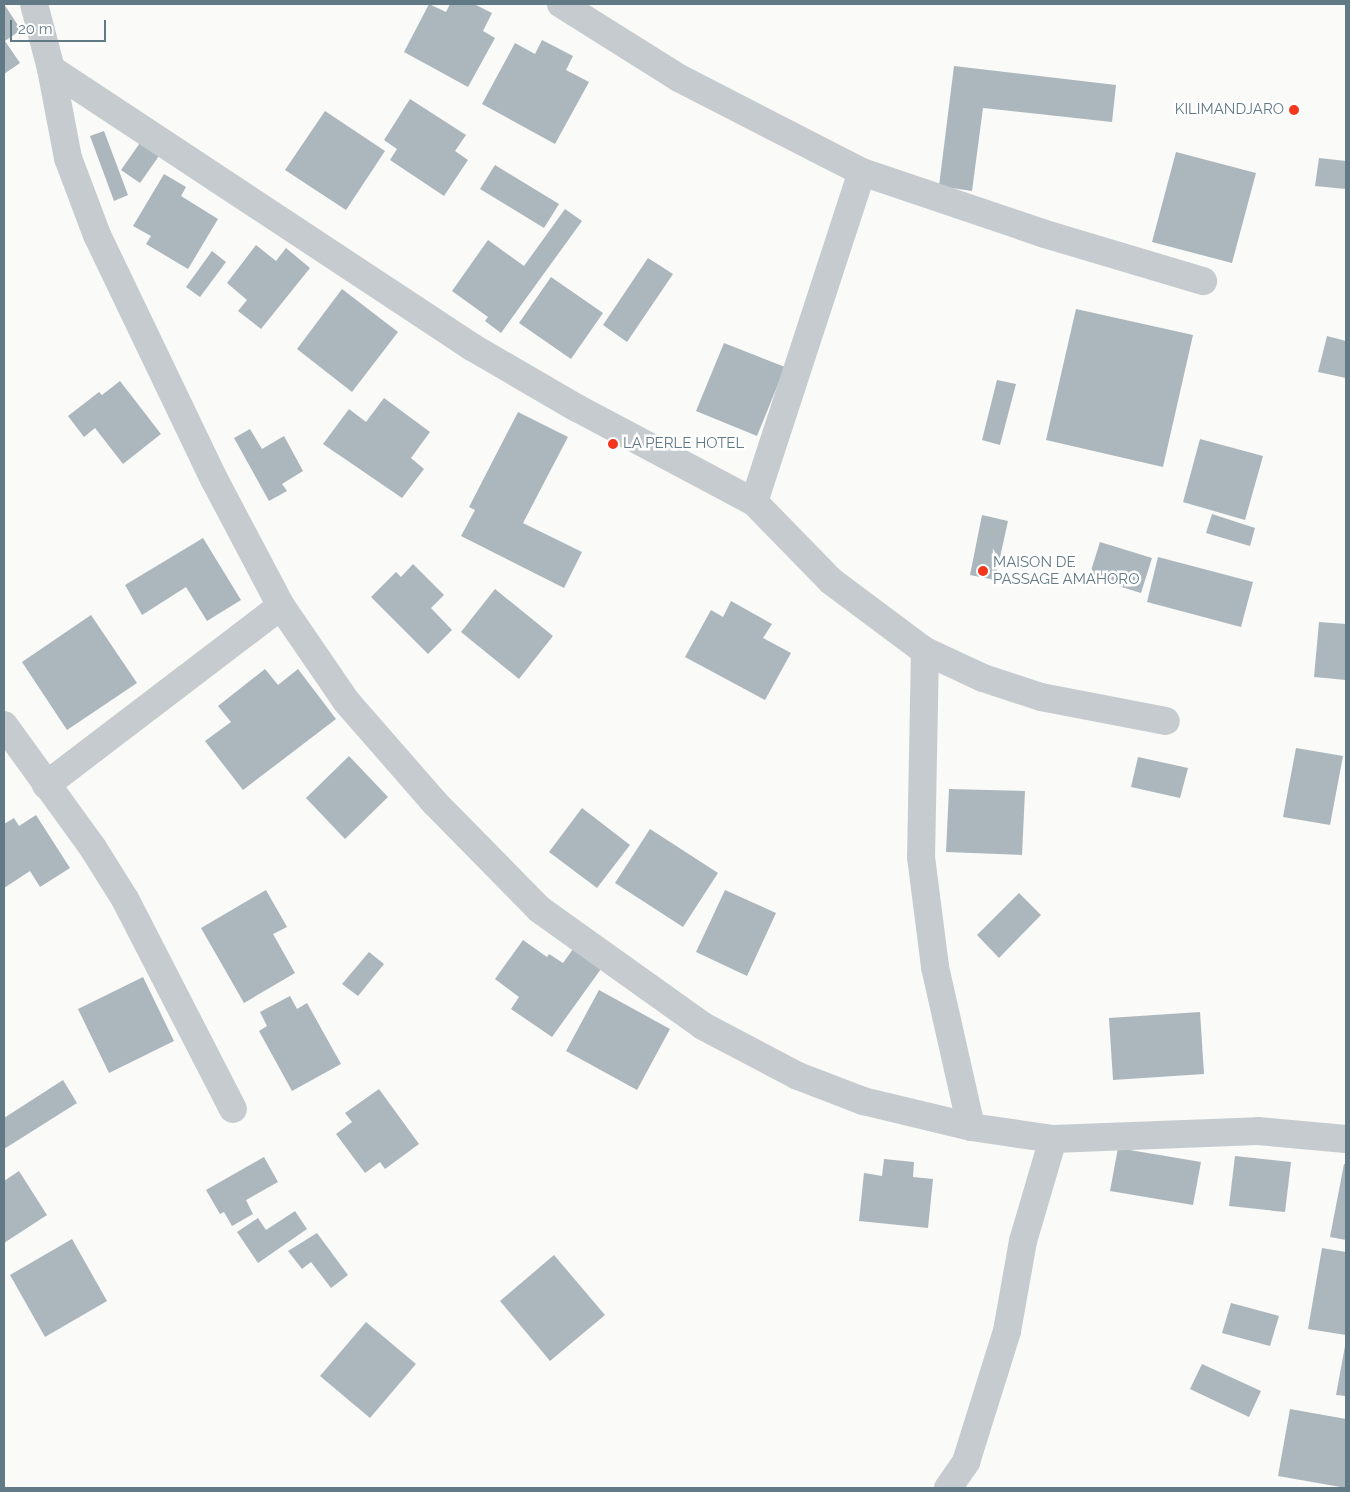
<!DOCTYPE html>
<html>
<head>
<meta charset="utf-8">
<style>
	body { margin:0 }
	#map { position:relative; width:1350px; height:1492px; overflow:hidden; background:#fafaf8; font-family:Raleway,sans-serif }
	div>[style] { position:absolute }
	[style*='--x'] { left:calc(var(--x)*1px); top:calc(var(--y)*1px); width:calc(var(--w)*1px); rotate:calc(var(--a)*1deg) }
	.building>* { inset:0; background:#abb7bd }
	.street>* { height:28px; margin:-14px; padding:0 14px; transform-origin:14px; border-radius:14px; background:#c5cbce }
	.dots>* { width:14px; height:14px; translate:-50% -50%; box-sizing:border-box; border:2px solid #fff; border-radius:50% }
	span { translate:-50% -50%; white-space:nowrap; text-align:center; line-height:1.15; -webkit-text-stroke:5px #fff; paint-order:stroke }
	.poi-label { font-size:15px; color:#627a86 }
	.right { translate:-100% -50%; text-align:right }
	.left { translate:0 -50%; text-align:left }
	.frame { position:absolute; inset:0; border:5px solid #627a86; pointer-events:none }
	.scale { position:absolute; left:10px; top:20px; width:96px; height:22px; box-sizing:border-box; border:2px solid #627a86; border-top:0; padding-left:6px; font-size:15px; line-height:18px; white-space:nowrap; color:#627a86; -webkit-text-stroke:4px #fff; paint-order:stroke }
</style>
</head>
<body>
<div id="map">
	<div class="building">
		<div style="clip-path:polygon(4px 4px,21px 30px,5px 41px,20px 63px,4px 74px)"></div>
		<div style="clip-path:polygon(429px 4px,446px 12px,450px 4px,474px 4px,492px 13px,483px 31px,495px 38px,468px 87px,404px 52px)"></div>
		<div style="clip-path:polygon(542px 40px,573px 56px,566px 70px,589px 82px,555px 144px,482px 104px,515px 43px,535px 54px)"></div>
		<div style="clip-path:polygon(954px 66px,1116px 85px,1112px 122px,983px 108px,972px 191px,939px 186px)"></div>
		<div style="clip-path:polygon(410px 99px,466px 135px,455px 151px,468px 160px,444px 196px,390px 160px,397px 149px,384px 140px)"></div>
		<div style="clip-path:polygon(325px 111px,385px 151px,346px 210px,285px 170px)"></div>
		<div style="clip-path:polygon(104px 131px,128px 195px,114px 201px,90px 136px)"></div>
		<div style="clip-path:polygon(142px 140px,161px 153px,140px 183px,121px 170px)"></div>
		<div style="clip-path:polygon(1176px 152px,1256px 173px,1232px 263px,1152px 242px)"></div>
		<div style="clip-path:polygon(1319px 158px,1346px 161px,1346px 189px,1315px 186px)"></div>
		<div style="clip-path:polygon(495px 165px,559px 204px,544px 228px,480px 189px)"></div>
		<div style="clip-path:polygon(164px 174px,186px 187px,181px 196px,218px 219px,188px 269px,146px 244px,151px 236px,133px 226px)"></div>
		<div style="clip-path:polygon(565px 209px,582px 221px,501px 333px,485px 321px,488px 317px,452px 291px,488px 240px,524px 266px)"></div>
		<div style="clip-path:polygon(256px 245px,276px 261px,286px 248px,310px 268px,261px 329px,238px 311px,247px 300px,227px 283px)"></div>
		<div style="clip-path:polygon(212px 251px,226px 262px,200px 297px,186px 287px)"></div>
		<div style="clip-path:polygon(648px 258px,673px 274px,627px 342px,603px 325px)"></div>
		<div style="clip-path:polygon(551px 277px,603px 313px,571px 359px,519px 323px)"></div>
		<div style="clip-path:polygon(342px 289px,398px 332px,352px 392px,297px 349px)"></div>
		<div style="clip-path:polygon(1076px 309px,1193px 335px,1163px 467px,1046px 440px)"></div>
		<div style="clip-path:polygon(1327px 336px,1346px 341px,1346px 378px,1318px 372px)"></div>
		<div style="clip-path:polygon(724px 343px,785px 367px,757px 436px,696px 411px)"></div>
		<div style="clip-path:polygon(997px 380px,1016px 384px,1000px 445px,982px 440px)"></div>
		<div style="clip-path:polygon(120px 381px,161px 434px,123px 464px,95px 428px,84px 437px,68px 416px,99px 392px,102px 395px)"></div>
		<div style="clip-path:polygon(384px 398px,430px 432px,411px 458px,424px 469px,402px 498px,323px 444px,349px 409px,366px 422px)"></div>
		<div style="clip-path:polygon(518px 412px,568px 437px,523px 523px,582px 552px,564px 588px,461px 536px,475px 510px,469px 507px)"></div>
		<div style="clip-path:polygon(250px 429px,262px 449px,284px 436px,303px 471px,282px 484px,287px 491px,269px 501px,234px 438px)"></div>
		<div style="clip-path:polygon(1200px 439px,1263px 456px,1245px 520px,1183px 502px)"></div>
		<div style="clip-path:polygon(1212px 514px,1255px 528px,1250px 546px,1206px 533px)"></div>
		<div style="clip-path:polygon(982px 515px,1008px 521px,995px 580px,970px 575px)"></div>
		<div style="clip-path:polygon(203px 538px,241px 600px,207px 621px,186px 587px,142px 615px,125px 585px)"></div>
		<div style="clip-path:polygon(1100px 542px,1152px 558px,1141px 593px,1089px 577px)"></div>
		<div style="clip-path:polygon(1158px 557px,1253px 582px,1241px 627px,1147px 602px)"></div>
		<div style="clip-path:polygon(413px 564px,444px 595px,431px 608px,452px 630px,428px 654px,371px 597px,396px 572px,401px 577px)"></div>
		<div style="clip-path:polygon(495px 589px,553px 636px,519px 679px,461px 632px)"></div>
		<div style="clip-path:polygon(731px 601px,772px 624px,763px 638px,791px 653px,765px 700px,685px 657px,711px 610px,723px 617px)"></div>
		<div style="clip-path:polygon(91px 615px,137px 683px,67px 730px,22px 662px)"></div>
		<div style="clip-path:polygon(1319px 622px,1346px 624px,1346px 680px,1314px 677px)"></div>
		<div style="clip-path:polygon(265px 669px,278px 685px,298px 669px,336px 719px,243px 790px,205px 741px,231px 722px,218px 706px)"></div>
		<div style="clip-path:polygon(1296px 748px,1343px 756px,1330px 825px,1283px 817px)"></div>
		<div style="clip-path:polygon(349px 756px,388px 797px,345px 839px,306px 798px)"></div>
		<div style="clip-path:polygon(1138px 757px,1188px 768px,1180px 798px,1131px 787px)"></div>
		<div style="clip-path:polygon(949px 789px,1025px 791px,1022px 855px,946px 852px)"></div>
		<div style="clip-path:polygon(582px 808px,630px 845px,597px 888px,549px 852px)"></div>
		<div style="clip-path:polygon(36px 815px,70px 868px,40px 887px,30px 871px,4px 888px,4px 824px,14px 818px,19px 826px)"></div>
		<div style="clip-path:polygon(650px 829px,718px 873px,683px 927px,615px 883px)"></div>
		<div style="clip-path:polygon(266px 890px,287px 927px,273px 934px,295px 973px,244px 1003px,201px 928px)"></div>
		<div style="clip-path:polygon(725px 890px,776px 913px,747px 976px,696px 952px)"></div>
		<div style="clip-path:polygon(1019px 893px,1041px 915px,999px 958px,977px 935px)"></div>
		<div style="clip-path:polygon(523px 940px,547px 957px,549px 954px,563px 963px,573px 949px,601px 969px,552px 1037px,511px 1009px,519px 997px,495px 979px)"></div>
		<div style="clip-path:polygon(369px 952px,384px 964px,358px 996px,342px 984px)"></div>
		<div style="clip-path:polygon(143px 977px,174px 1041px,109px 1073px,78px 1009px)"></div>
		<div style="clip-path:polygon(599px 990px,670px 1029px,637px 1090px,566px 1051px)"></div>
		<div style="clip-path:polygon(290px 996px,297px 1009px,307px 1003px,341px 1064px,292px 1091px,259px 1031px,267px 1026px,260px 1012px)"></div>
		<div style="clip-path:polygon(1200px 1012px,1204px 1074px,1113px 1080px,1109px 1018px)"></div>
		<div style="clip-path:polygon(63px 1080px,77px 1103px,4px 1149px,4px 1118px)"></div>
		<div style="clip-path:polygon(379px 1089px,419px 1144px,385px 1169px,380px 1162px,365px 1173px,336px 1134px,352px 1122px,345px 1113px)"></div>
		<div style="clip-path:polygon(1118px 1148px,1201px 1162px,1193px 1205px,1110px 1191px)"></div>
		<div style="clip-path:polygon(1235px 1156px,1291px 1162px,1285px 1212px,1229px 1206px)"></div>
		<div style="clip-path:polygon(264px 1157px,278px 1182px,246px 1200px,253px 1214px,232px 1226px,224px 1212px,220px 1214px,206px 1190px)"></div>
		<div style="clip-path:polygon(884px 1159px,914px 1162px,913px 1177px,933px 1179px,928px 1228px,859px 1221px,864px 1173px,882px 1176px)"></div>
		<div style="clip-path:polygon(1344px 1164px,1346px 1164px,1346px 1240px,1330px 1237px)"></div>
		<div style="clip-path:polygon(19px 1171px,47px 1215px,4px 1243px,4px 1181px)"></div>
		<div style="clip-path:polygon(295px 1211px,307px 1229px,258px 1263px,237px 1232px,258px 1218px,266px 1230px)"></div>
		<div style="clip-path:polygon(317px 1233px,348px 1275px,331px 1288px,311px 1262px,302px 1269px,288px 1251px)"></div>
		<div style="clip-path:polygon(72px 1239px,107px 1301px,45px 1337px,10px 1275px)"></div>
		<div style="clip-path:polygon(1322px 1248px,1346px 1252px,1346px 1335px,1308px 1329px)"></div>
		<div style="clip-path:polygon(554px 1255px,605px 1315px,550px 1361px,500px 1301px)"></div>
		<div style="clip-path:polygon(1231px 1303px,1279px 1316px,1270px 1346px,1222px 1333px)"></div>
		<div style="clip-path:polygon(366px 1322px,416px 1364px,370px 1418px,320px 1376px)"></div>
		<div style="clip-path:polygon(1345px 1346px,1346px 1346px,1346px 1396px,1336px 1395px)"></div>
		<div style="clip-path:polygon(1202px 1364px,1261px 1391px,1249px 1417px,1190px 1389px)"></div>
		<div style="clip-path:polygon(1290px 1409px,1346px 1419px,1346px 1488px,1278px 1476px)"></div>
	</div>
	<div class="street">
		<div style="--x:34;--y:4;--w:67;--a:75.3"></div>
		<div style="--x:51;--y:69;--w:91;--a:79.2"></div>
		<div style="--x:68;--y:158;--w:82;--a:69.4"></div>
		<div style="--x:97;--y:235;--w:271;--a:64.4"></div>
		<div style="--x:214;--y:479;--w:144;--a:62.2"></div>
		<div style="--x:281;--y:606;--w:115;--a:55.6"></div>
		<div style="--x:346;--y:701;--w:135;--a:48.9"></div>
		<div style="--x:435;--y:803;--w:148;--a:45.5"></div>
		<div style="--x:539;--y:909;--w:201;--a:35.5"></div>
		<div style="--x:703;--y:1026;--w:107;--a:27.8"></div>
		<div style="--x:798;--y:1076;--w:70;--a:21"></div>
		<div style="--x:863;--y:1101;--w:111;--a:13.5"></div>
		<div style="--x:971;--y:1127;--w:83;--a:8.3"></div>
		<div style="--x:1053;--y:1139;--w:205;--a:-2.2"></div>
		<div style="--x:1258;--y:1131;--w:88;--a:5.2"></div>
		<div style="--x:561;--y:4;--w:139;--a:32.1"></div>
		<div style="--x:679;--y:78;--w:206;--a:27.2"></div>
		<div style="--x:862;--y:172;--w:193;--a:18.7"></div>
		<div style="--x:1045;--y:234;--w:165;--a:16.6"></div>
		<div style="--x:51;--y:69;--w:505;--a:33.44"></div>
		<div style="--x:472;--y:347;--w:121;--a:30.2"></div>
		<div style="--x:577;--y:408;--w:200;--a:28"></div>
		<div style="--x:754;--y:502;--w:110;--a:45.7"></div>
		<div style="--x:831;--y:581;--w:117;--a:36.7"></div>
		<div style="--x:925;--y:651;--w:64;--a:25"></div>
		<div style="--x:983;--y:678;--w:61;--a:18.1"></div>
		<div style="--x:1041;--y:697;--w:127;--a:10.9"></div>
		<div style="--x:754;--y:502;--w:347;--a:-71.9"></div>
		<div style="--x:925;--y:651;--w:206;--a:91.1"></div>
		<div style="--x:921;--y:857;--w:111;--a:82.7"></div>
		<div style="--x:935;--y:967;--w:164;--a:77.3"></div>
		<div style="--x:4;--y:725;--w:152;--a:54.1"></div>
		<div style="--x:93;--y:848;--w:60;--a:57.9"></div>
		<div style="--x:125;--y:899;--w:236;--a:62.8"></div>
		<div style="--x:46;--y:785;--w:295;--a:-37.3"></div>
		<div style="--x:948;--y:1488;--w:32;--a:-55"></div>
		<div style="--x:966;--y:1462;--w:137;--a:-72.6"></div>
		<div style="--x:1007;--y:1331;--w:91;--a:-79.9"></div>
		<div style="--x:1023;--y:1241;--w:106;--a:-73.6"></div>
	</div>
	<div class="dots">
		<div style="left:1294px;top:110px;background:#f4361e"></div>
		<div style="left:613px;top:444px;background:#f4361e"></div>
		<div style="left:983px;top:571px;background:#f4361e"></div>
	</div>
	<div class="poi-label">
		<span class="right" style="left:1284px;top:110px">KILIMANDJARO</span>
		<span class="left" style="left:623px;top:444px">LA PERLE HOTEL</span>
		<span class="left" style="left:993px;top:571px">MAISON DE<br>PASSAGE AMAHORO</span>
	</div>
	<div class="frame"></div>
	<div class="scale">20 m</div>
</div>
</body>
</html>
